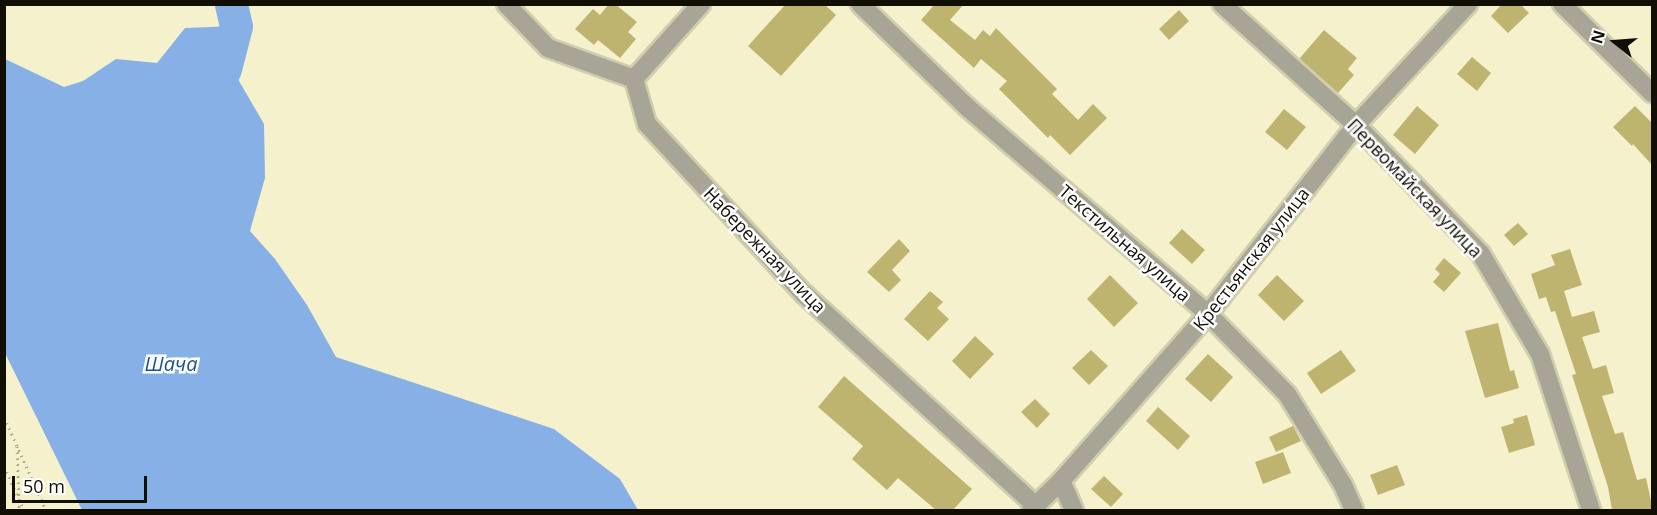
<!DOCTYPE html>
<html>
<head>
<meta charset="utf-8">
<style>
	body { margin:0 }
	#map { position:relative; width:1657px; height:515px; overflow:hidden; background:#f6f1cd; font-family:"Open Sans",sans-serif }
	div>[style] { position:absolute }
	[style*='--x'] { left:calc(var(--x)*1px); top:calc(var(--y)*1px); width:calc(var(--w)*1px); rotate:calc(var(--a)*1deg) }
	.water>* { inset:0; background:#86b0e6 }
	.river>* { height:33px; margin:-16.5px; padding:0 16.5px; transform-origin:16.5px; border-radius:16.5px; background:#86b0e6 }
	.building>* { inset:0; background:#beb46f }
	.path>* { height:3px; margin-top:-1.5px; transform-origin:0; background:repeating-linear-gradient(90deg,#aeaa8e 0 1.5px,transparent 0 6px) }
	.roads { filter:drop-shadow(2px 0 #d1cdad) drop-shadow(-2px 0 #d1cdad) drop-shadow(0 2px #d1cdad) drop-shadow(0 -2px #d1cdad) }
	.minor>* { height:18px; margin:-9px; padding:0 9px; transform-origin:9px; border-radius:9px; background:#a7a596 }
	span { translate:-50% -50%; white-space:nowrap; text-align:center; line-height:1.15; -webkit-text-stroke:5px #fff; paint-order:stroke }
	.street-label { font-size:18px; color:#110f04 }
	.water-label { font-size:20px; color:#1b5293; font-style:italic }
	.frame { position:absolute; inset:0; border:6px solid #110f04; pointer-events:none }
	.north { position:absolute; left:1585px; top:12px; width:60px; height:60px; -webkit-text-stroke:4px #fff; paint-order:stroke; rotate:287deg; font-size:16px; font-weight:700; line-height:24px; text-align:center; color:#110f04 }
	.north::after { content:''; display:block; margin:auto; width:21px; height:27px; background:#110f04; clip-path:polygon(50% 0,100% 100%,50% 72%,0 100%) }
	.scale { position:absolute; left:12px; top:476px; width:135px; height:27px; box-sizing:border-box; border:3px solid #110f04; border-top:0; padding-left:8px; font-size:18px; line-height:21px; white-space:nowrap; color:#110f04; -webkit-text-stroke:4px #fff; paint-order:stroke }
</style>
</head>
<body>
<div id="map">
	<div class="water">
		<div style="clip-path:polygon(236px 26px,239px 81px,264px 124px,265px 178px,250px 231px,275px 259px,307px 305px,336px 357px,554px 429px,620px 479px,638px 510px,82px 510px,5px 353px,5px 59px,64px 87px,83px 81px,116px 59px,157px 63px,185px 28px)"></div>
	</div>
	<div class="river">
		<div style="--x:225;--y:69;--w:44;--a:-75.7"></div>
		<div style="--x:236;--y:26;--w:23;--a:-103"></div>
	</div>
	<div class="building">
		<div style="clip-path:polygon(609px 4px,615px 4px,637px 22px,628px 32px,636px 39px,620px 58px,598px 40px,594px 45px,575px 29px,593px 9px,600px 15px)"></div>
		<div style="clip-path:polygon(786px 4px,824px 4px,836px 15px,781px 76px,748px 46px)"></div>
		<div style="clip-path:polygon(935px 4px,964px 4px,950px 20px,975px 40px,983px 30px,990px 36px,996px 28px,1057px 89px,1052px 94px,1078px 120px,1093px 104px,1107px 118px,1070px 155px,1050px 135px,1048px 138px,999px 89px,1007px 81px,981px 59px,974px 68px,921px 20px)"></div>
		<div style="clip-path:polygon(1502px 4px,1520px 4px,1529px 13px,1508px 33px,1491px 16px)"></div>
		<div style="clip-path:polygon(1179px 10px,1189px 21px,1169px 40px,1159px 29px)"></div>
		<div style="clip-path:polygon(1324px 30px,1357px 58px,1348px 69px,1354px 75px,1338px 93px,1299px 59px)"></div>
		<div style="clip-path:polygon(1472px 57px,1491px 73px,1477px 91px,1457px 74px)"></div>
		<div style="clip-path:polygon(1417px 106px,1439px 125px,1415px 154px,1393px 135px)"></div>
		<div style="clip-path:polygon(1635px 106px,1653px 124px,1653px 166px,1633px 144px,1632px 146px,1613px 127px)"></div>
		<div style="clip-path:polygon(1284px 109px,1306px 127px,1287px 150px,1265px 132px)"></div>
		<div style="clip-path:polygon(1518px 223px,1528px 234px,1514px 246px,1504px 235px)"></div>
		<div style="clip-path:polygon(1182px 229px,1205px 250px,1192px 264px,1169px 243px)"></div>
		<div style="clip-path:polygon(899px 239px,910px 251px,892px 270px,901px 280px,889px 292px,867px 272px)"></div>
		<div style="clip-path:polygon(1570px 249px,1582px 285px,1564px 291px,1572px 317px,1594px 311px,1600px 332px,1582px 337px,1593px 369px,1606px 365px,1614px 393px,1602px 396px,1615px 434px,1623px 432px,1637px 480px,1646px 478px,1653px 510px,1612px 510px,1608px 487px,1572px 375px,1576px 374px,1555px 311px,1551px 312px,1546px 297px,1539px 299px,1531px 274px,1555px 265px,1551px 255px)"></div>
		<div style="clip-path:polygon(1444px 258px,1461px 273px,1444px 292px,1433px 282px,1440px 274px,1435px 269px)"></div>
		<div style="clip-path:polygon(1110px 275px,1138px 303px,1114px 327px,1087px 299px)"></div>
		<div style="clip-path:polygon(1277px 275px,1304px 301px,1284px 321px,1258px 295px)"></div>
		<div style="clip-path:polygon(930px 291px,943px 302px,937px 308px,949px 319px,928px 341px,904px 319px)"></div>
		<div style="clip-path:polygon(1498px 323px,1510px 371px,1514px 370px,1519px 388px,1485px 398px,1465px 331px)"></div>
		<div style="clip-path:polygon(975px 336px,994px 354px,970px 379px,952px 361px)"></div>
		<div style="clip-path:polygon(1091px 350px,1108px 366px,1089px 385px,1072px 368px)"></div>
		<div style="clip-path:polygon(1341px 350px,1356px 371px,1321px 394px,1307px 373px)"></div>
		<div style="clip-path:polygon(1208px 354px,1233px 377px,1211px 402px,1185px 379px)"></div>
		<div style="clip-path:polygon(844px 376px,972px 489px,953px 510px,936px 510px,898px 478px,887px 490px,852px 459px,863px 446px,818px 407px)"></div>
		<div style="clip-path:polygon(1035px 399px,1050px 414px,1037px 428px,1021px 412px)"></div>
		<div style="clip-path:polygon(1158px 407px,1190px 436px,1178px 450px,1146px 421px)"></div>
		<div style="clip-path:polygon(1527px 415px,1535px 445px,1509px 453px,1501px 427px,1514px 423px,1513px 419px)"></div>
		<div style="clip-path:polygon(1293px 426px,1301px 441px,1276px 452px,1269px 437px)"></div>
		<div style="clip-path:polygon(1283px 452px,1291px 473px,1263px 484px,1255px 462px)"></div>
		<div style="clip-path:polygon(1397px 465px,1405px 485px,1378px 495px,1370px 475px)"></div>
		<div style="clip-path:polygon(1104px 476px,1123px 494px,1111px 507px,1091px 489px)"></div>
	</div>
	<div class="path">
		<div style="--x:4;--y:417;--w:102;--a:65.7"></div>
		<div style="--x:17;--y:446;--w:64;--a:88.2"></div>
		<div style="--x:4;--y:466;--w:48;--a:65.6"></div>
	</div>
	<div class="roads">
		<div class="minor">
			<div style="--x:506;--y:4;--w:61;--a:46.3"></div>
			<div style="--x:548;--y:48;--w:91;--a:19.8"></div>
			<div style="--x:634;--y:79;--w:47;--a:73.9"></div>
			<div style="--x:647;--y:124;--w:231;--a:47.3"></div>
			<div style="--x:804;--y:294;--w:313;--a:42.4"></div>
			<div style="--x:860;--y:4;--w:150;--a:43.9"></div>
			<div style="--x:968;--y:108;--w:316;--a:40.6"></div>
			<div style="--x:1208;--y:314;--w:112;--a:45.4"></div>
			<div style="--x:1287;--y:394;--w:107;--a:58.4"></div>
			<div style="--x:1343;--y:485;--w:27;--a:66"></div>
			<div style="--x:1222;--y:4;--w:181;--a:42.1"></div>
			<div style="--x:1356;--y:125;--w:180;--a:45.9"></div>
			<div style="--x:1481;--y:254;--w:116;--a:59.5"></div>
			<div style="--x:1540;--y:354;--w:164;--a:71.9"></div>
			<div style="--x:1562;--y:4;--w:127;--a:44.7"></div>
			<div style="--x:634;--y:79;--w:101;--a:-48.2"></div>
			<div style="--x:1061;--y:481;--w:32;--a:66"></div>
			<div style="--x:1031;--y:510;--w:42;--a:-44"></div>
			<div style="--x:1061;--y:481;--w:222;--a:-48.6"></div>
			<div style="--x:1208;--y:314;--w:240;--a:-51.9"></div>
			<div style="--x:1356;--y:125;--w:165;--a:-47.2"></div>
		</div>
	</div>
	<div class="street-label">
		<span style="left:1415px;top:188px;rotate:46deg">Первомайская улица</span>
		<span style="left:1125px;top:243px;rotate:41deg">Текстильная улица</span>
		<span style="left:765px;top:250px;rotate:46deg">Набережная улица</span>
		<span style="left:1251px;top:259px;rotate:-52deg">Крестьянская улица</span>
	</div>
	<div class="water-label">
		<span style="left:171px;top:363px">Шача</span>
	</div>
	<div class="frame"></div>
	<div class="north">N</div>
	<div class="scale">50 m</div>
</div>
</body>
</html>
